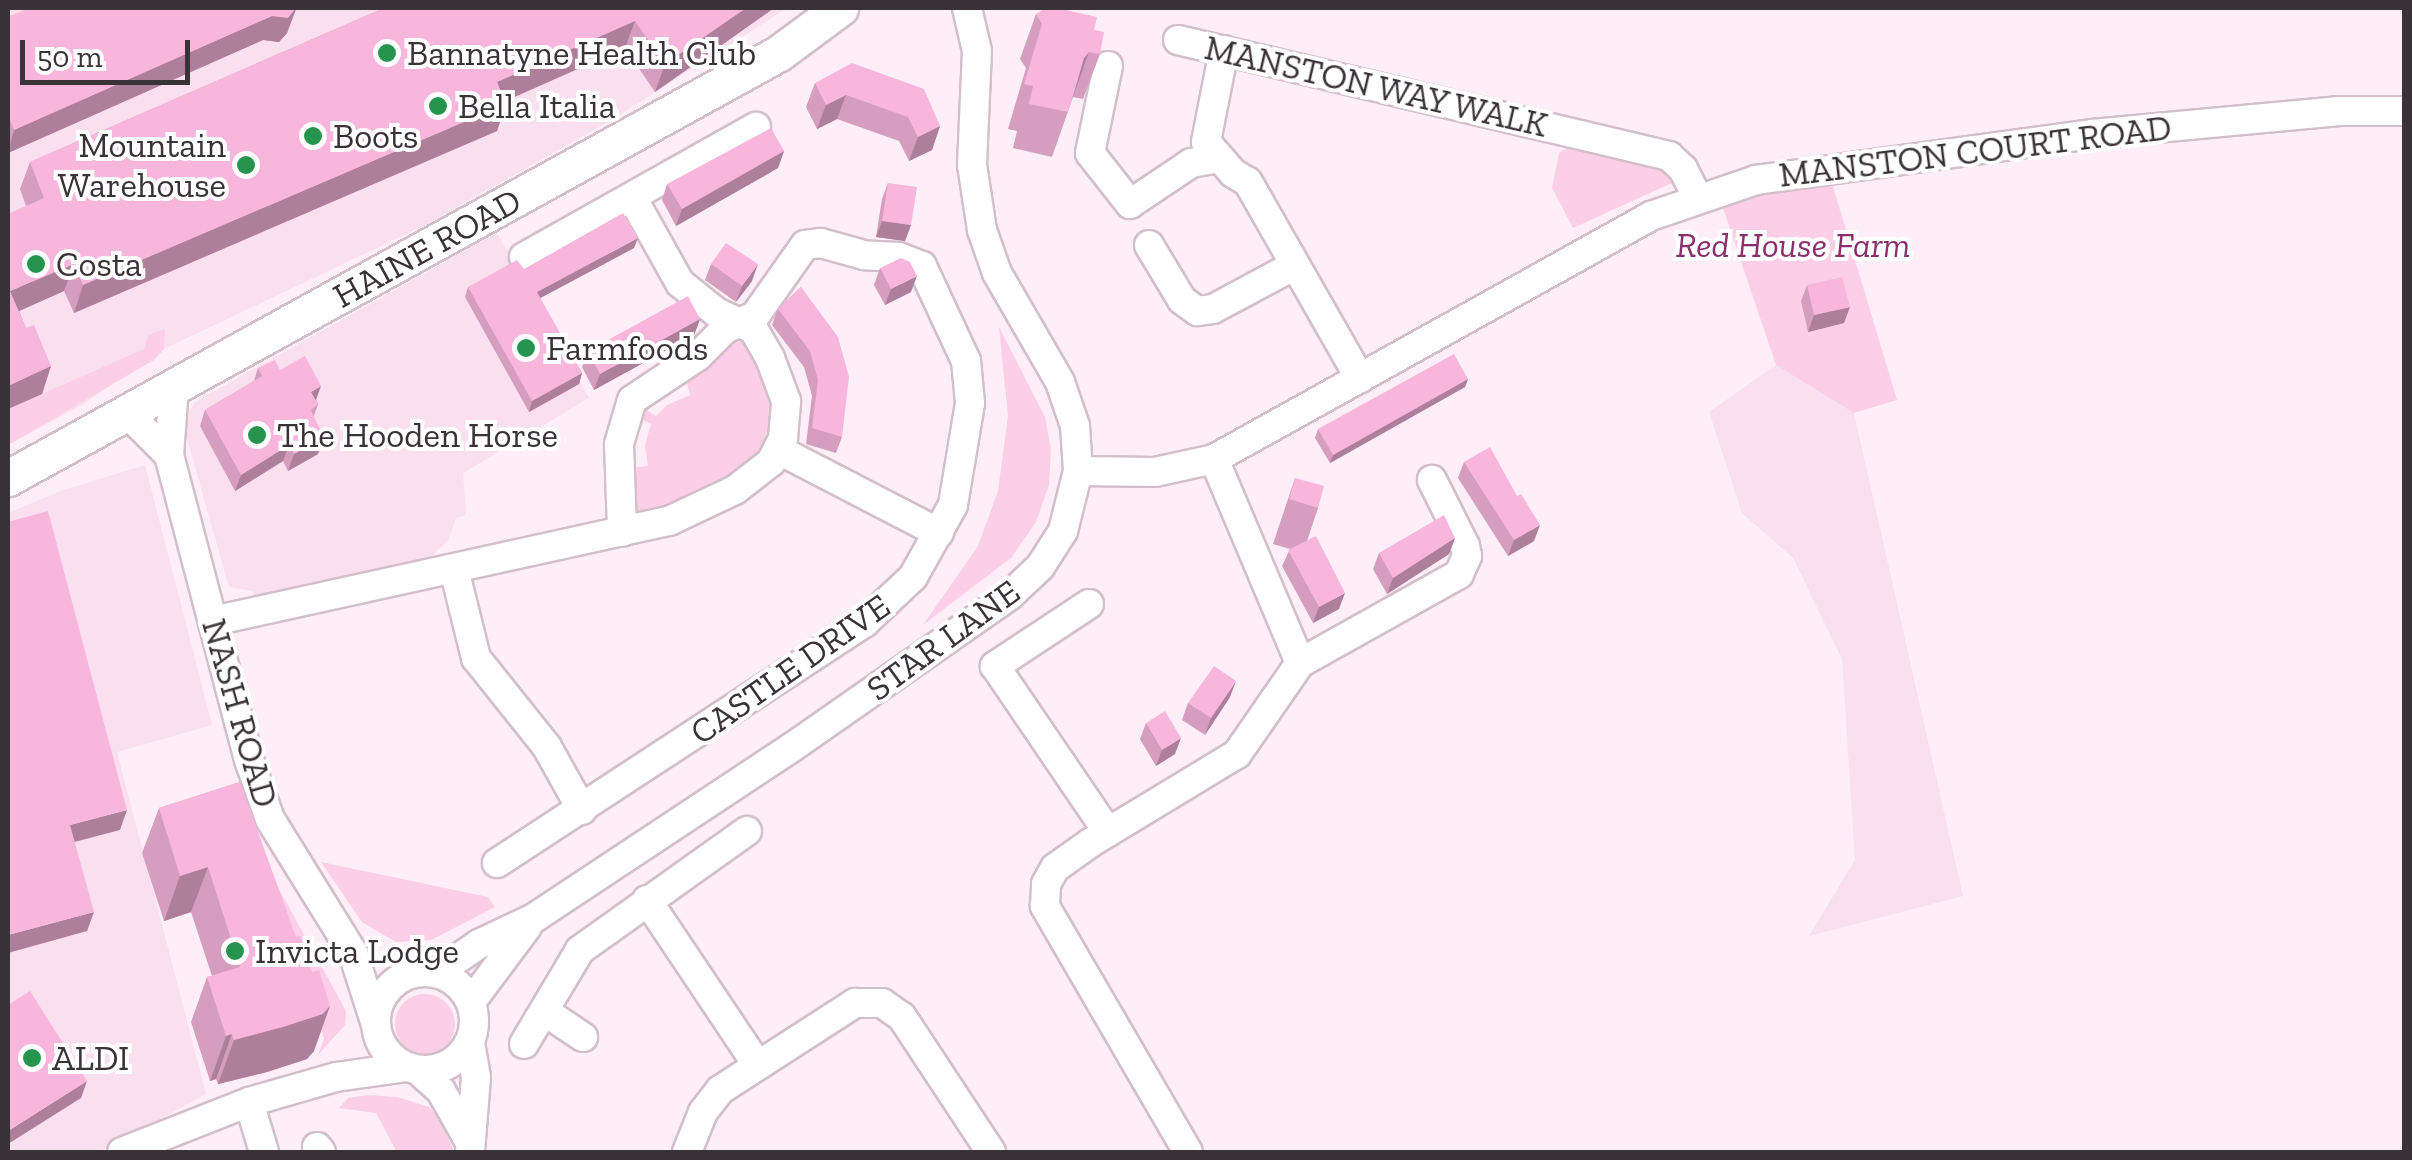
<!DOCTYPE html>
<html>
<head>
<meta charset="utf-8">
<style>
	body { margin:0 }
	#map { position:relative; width:2412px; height:1160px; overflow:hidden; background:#feeef7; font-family:"Zilla Slab",serif }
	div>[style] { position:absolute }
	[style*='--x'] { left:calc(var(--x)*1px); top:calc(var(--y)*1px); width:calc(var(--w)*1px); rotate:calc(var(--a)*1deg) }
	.built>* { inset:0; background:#fadfee }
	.green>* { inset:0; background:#fccee8 }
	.round { border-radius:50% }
	.roads { filter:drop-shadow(2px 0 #d2bfca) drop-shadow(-2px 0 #d2bfca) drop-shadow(0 2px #d2bfca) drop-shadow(0 -2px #d2bfca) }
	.minor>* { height:28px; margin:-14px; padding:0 14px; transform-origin:14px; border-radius:14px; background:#fff }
	.minor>.ring { margin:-14px; padding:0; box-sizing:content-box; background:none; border:28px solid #fff; border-radius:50% }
	.major>* { height:35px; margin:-17.5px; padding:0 17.5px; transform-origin:17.5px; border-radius:17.5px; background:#fff }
	.wall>* { inset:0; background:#d59dbe }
	.shaded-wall>* { inset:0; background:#ae7f9b }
	.building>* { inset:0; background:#f8b6dd }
	.dots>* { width:28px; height:28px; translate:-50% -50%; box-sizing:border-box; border:5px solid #fff; border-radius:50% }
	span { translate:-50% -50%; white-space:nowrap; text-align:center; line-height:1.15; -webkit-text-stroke:8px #fff; paint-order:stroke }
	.poi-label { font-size:35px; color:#393236 }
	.left { translate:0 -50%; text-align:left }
	.right { translate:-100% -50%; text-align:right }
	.street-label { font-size:35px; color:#393236 }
	.park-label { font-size:35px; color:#8b2e6c; font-style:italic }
	.frame { position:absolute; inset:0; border:10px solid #393236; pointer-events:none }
	.scale { position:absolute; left:20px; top:40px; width:170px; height:45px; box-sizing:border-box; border:5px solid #393236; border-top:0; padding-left:12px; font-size:30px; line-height:35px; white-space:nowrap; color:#393236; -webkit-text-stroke:8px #fff; paint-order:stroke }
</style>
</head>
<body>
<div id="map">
	<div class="built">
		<div style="clip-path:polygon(8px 8px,787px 8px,610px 121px,425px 225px,164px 349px,82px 405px,8px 445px)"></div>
		<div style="clip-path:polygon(497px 233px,589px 398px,463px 473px,466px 515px,456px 518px,448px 541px,429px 558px,254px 596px,252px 591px,229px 587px,186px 435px,187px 416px,195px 402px)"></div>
		<div style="clip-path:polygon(1776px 365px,1854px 413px,1963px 896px,1809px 936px,1855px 860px,1842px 659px,1793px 558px,1742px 513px,1709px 412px)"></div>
		<div style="clip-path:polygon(145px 465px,212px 725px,117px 752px,206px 1094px,99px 1152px,8px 1152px,8px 513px,61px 491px)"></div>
	</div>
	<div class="green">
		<div style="clip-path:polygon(1575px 143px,1666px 165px,1674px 182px,1573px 228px,1552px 188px,1559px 153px)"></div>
		<div style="clip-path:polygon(1831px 180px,1897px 400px,1854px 413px,1776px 365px,1721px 202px)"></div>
		<div style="clip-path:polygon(999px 327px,1045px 417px,1051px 449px,1049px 485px,1036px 522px,1011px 558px,923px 625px,978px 546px,998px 491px,1008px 416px)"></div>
		<div style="clip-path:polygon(165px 329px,164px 349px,154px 360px,8px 445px,8px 409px,144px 349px,148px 335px)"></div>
		<div style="clip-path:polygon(737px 336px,759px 366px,769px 396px,777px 402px,777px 414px,771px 418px,755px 466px,677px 504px,651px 510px,645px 518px,632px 519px,631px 468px,648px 466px,645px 445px,651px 424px,637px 417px,642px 407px,656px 416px,667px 405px,690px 395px,685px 376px)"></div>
		<div style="clip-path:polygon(321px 862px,488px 897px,495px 907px,431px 940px,396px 942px,362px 922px)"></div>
		<div style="clip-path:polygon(274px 880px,346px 1011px,345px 1025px,318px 1055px,324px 1039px)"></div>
		<div class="round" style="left:395px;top:994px;width:60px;height:60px"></div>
		<div style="clip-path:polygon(367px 1095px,397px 1097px,429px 1107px,439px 1118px,454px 1152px,397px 1152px,376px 1113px,339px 1108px,348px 1098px)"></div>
	</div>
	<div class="roads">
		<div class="minor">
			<div style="--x:1178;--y:40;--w:505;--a:13.29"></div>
			<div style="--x:1669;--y:156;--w:19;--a:43"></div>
			<div style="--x:1683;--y:169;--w:31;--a:63"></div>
			<div style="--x:1224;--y:50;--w:94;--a:101.1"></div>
			<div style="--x:1206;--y:142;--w:41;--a:48.9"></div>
			<div style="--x:1233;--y:173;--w:17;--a:31"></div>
			<div style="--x:1248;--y:182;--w:226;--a:60.3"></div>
			<div style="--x:1108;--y:66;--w:89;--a:101.7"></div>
			<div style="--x:1090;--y:153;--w:65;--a:51.9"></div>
			<div style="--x:1130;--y:204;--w:73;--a:-33.9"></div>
			<div style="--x:1191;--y:163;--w:29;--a:-10"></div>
			<div style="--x:1149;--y:245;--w:64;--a:59"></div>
			<div style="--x:1182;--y:300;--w:19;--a:36"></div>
			<div style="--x:1197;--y:311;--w:16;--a:-7"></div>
			<div style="--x:1213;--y:309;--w:93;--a:-28.2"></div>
			<div style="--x:524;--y:257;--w:266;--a:-29.3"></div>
			<div style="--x:174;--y:387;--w:68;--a:94.2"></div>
			<div style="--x:169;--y:455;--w:315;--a:75.3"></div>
			<div style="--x:249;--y:760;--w:63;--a:70.4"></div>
			<div style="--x:270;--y:819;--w:158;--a:58.2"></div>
			<div style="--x:353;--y:953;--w:72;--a:72.3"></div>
			<div style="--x:129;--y:415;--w:57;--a:45"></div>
			<div style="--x:779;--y:450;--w:180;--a:27.4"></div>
			<div style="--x:1214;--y:459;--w:221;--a:67.1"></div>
			<div style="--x:1078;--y:471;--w:77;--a:0.7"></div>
			<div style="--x:1155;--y:472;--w:60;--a:-12.4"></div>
			<div style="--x:1214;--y:459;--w:500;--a:-29.08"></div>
			<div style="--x:1651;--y:216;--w:111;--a:-18.9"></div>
			<div style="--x:1756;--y:180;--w:339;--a:-7.8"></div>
			<div style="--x:2092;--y:134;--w:249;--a:-5.3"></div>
			<div style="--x:2340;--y:111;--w:64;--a:0"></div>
			<div style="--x:454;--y:569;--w:92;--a:76.1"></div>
			<div style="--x:476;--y:658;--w:114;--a:51.4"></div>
			<div style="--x:547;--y:747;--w:72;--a:60.9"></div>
			<div style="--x:1089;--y:604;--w:113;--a:146.6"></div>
			<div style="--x:995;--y:666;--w:201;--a:55.8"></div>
			<div style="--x:213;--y:621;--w:467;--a:-12.4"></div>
			<div style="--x:669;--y:521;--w:73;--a:-25.2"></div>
			<div style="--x:735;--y:490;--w:46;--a:-37.9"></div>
			<div style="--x:771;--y:462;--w:27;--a:-63"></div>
			<div style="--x:783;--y:438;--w:37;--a:-85"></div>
			<div style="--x:786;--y:401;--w:46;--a:-110.4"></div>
			<div style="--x:770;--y:358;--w:34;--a:-120"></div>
			<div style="--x:753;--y:329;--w:41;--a:-155.3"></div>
			<div style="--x:716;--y:312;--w:46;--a:-141.1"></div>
			<div style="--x:680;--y:283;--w:96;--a:-119.2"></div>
			<div style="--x:497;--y:863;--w:439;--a:-33.2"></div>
			<div style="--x:864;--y:623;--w:67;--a:-43.2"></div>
			<div style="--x:913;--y:577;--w:82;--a:-60.9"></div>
			<div style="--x:953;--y:505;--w:103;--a:-80.5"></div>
			<div style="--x:970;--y:403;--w:42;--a:-95.4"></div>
			<div style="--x:966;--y:361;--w:105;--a:-114.9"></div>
			<div style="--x:922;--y:266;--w:26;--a:-159"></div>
			<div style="--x:898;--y:257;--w:34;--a:-177"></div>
			<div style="--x:864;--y:255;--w:45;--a:-164.4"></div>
			<div style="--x:821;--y:243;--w:16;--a:173"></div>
			<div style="--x:805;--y:245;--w:87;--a:125.2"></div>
			<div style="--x:755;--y:316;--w:33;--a:157"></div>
			<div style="--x:725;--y:329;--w:38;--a:135"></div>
			<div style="--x:698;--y:356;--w:79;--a:146.3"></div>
			<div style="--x:632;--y:400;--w:46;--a:106.5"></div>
			<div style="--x:619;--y:444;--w:88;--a:88"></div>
			<div style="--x:647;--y:900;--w:196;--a:56.2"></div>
			<div class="ring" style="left:376px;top:972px;width:70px;height:70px"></div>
			<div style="--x:437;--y:973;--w:51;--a:-34.6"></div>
			<div style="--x:479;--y:944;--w:61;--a:-25.3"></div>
			<div style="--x:534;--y:918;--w:308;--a:-33.5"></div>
			<div style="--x:791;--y:748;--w:267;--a:-34.9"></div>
			<div style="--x:1010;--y:595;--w:41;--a:-43"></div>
			<div style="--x:1040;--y:567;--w:43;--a:-57.4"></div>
			<div style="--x:1063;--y:531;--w:62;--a:-76"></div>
			<div style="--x:1078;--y:471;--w:45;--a:-93.8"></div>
			<div style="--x:1075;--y:426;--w:46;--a:-108.8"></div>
			<div style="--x:1060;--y:382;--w:126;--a:-120"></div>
			<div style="--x:997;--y:273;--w:46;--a:-109.2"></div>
			<div style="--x:982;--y:230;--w:66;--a:-98.7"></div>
			<div style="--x:972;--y:165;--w:114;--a:-87.5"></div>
			<div style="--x:977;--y:51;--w:44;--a:-103.1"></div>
			<div style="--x:471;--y:1002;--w:94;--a:-53.3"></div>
			<div style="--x:544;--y:1011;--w:47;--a:33.7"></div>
			<div style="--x:524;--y:1044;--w:109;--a:-59.2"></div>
			<div style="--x:580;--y:950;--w:205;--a:-35.5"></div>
			<div style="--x:419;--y:1071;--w:30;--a:42"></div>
			<div style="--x:441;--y:1091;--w:55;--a:60.6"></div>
			<div style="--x:249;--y:1102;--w:52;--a:73.3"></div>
			<div style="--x:317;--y:1147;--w:6;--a:51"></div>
			<div style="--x:122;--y:1152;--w:136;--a:-21.5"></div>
			<div style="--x:249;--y:1102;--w:91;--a:-16"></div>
			<div style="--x:336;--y:1077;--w:72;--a:-8"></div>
			<div style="--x:470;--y:1152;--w:75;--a:-85.4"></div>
			<div style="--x:476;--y:1077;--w:35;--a:-100"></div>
			<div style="--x:687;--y:1152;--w:43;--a:-68.2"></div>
			<div style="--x:703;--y:1112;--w:28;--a:-52"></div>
			<div style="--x:720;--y:1090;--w:161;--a:-32.8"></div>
			<div style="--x:855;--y:1003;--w:27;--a:0"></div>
			<div style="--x:882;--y:1003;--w:24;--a:35"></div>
			<div style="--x:902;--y:1017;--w:162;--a:56.6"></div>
			<div style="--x:1188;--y:1152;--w:285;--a:-120.2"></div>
			<div style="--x:1045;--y:906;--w:22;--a:-87"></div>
			<div style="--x:1046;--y:884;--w:18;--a:-61"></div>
			<div style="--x:1055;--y:868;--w:43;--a:-35.5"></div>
			<div style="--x:1090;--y:843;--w:172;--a:-31.2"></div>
			<div style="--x:1237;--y:754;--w:111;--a:-55.3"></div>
			<div style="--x:1300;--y:663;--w:182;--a:-29.2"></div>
			<div style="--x:1459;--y:574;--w:20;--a:-66"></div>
			<div style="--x:1467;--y:556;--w:10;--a:-101"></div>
			<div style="--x:1465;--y:546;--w:74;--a:-116.6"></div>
		</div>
		<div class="major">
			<div style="--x:8;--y:478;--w:880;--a:-28.86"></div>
			<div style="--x:779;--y:53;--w:76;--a:-36.4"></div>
		</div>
	</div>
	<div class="wall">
		<div style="clip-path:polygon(384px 8px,774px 8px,655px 92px,625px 48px,505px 101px,506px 104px,497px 131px,74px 313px,64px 291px,19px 311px,26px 328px,51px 366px,42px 394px,8px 409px,26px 206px,20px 189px,30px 162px)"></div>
		<div style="clip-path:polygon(296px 9px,287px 33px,279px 42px,263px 40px,8px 153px,8px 17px)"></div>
		<div style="clip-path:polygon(1036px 14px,1094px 30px,1100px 54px,1083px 99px,1073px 97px,1052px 157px,1013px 148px,1017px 131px,1008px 129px,1026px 68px,1020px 59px)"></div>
		<div style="clip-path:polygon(815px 83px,940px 126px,932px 150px,909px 161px,899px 141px,837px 119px,817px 129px,806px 107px)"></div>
		<div style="clip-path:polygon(784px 151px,778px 168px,676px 226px,662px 200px,667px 184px)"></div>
		<div style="clip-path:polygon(888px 183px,911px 225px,905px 241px,876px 237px,882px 199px)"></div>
		<div style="clip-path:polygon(634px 248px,540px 298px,582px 373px,579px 384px,529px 412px,465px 297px,468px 287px,524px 269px)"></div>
		<div style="clip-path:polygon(711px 264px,752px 281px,736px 302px,705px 280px)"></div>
		<div style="clip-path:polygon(880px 268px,911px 292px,885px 305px,874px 285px)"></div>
		<div style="clip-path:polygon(1807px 285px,1844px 323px,1808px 332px,1801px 301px)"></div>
		<div style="clip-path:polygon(801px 287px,842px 437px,836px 453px,806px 444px,812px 396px,804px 367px,772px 325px,778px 309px)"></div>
		<div style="clip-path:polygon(700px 319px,694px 335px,594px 390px,582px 367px,588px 351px)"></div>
		<div style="clip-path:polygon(258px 368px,280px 370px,316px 400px,318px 404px,314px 416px,318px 454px,288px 471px,283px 461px,235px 491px,200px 426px,205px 410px,254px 381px)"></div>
		<div style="clip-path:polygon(1468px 379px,1465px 387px,1330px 463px,1315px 438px,1318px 429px)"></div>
		<div style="clip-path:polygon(1464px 462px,1517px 496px,1534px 541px,1508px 556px,1458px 478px)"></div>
		<div style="clip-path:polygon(1295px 478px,1318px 508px,1307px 541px,1339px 609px,1313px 623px,1282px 566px,1290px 549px,1273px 544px)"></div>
		<div style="clip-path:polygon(1455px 538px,1449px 554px,1387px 594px,1373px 569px,1379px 553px)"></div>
		<div style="clip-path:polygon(1230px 697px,1205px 735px,1182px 720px,1188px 703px)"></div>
		<div style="clip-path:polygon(1146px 723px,1175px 754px,1156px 766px,1140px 739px)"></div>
		<div style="clip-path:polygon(240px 782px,314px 1051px,307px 1059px,267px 1072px,218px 1084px,216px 1079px,210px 1081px,191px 1022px,207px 977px,212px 976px,191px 912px,164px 921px,142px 853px,159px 808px)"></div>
	</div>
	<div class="shaded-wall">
		<div style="clip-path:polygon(746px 8px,774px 8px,655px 92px,665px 64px)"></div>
		<div style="clip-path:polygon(296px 9px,287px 33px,279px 42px,263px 40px,8px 153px,14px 130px,272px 16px)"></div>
		<div style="clip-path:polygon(635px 21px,625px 48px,487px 109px,497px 82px)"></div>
		<div style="clip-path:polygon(1089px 52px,1073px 97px,1084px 58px)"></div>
		<div style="clip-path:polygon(846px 95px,837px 119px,817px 129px,826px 105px)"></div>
		<div style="clip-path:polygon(506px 104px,497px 131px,74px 313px,83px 285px)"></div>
		<div style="clip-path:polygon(940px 126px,932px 150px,909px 161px,918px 137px)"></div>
		<div style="clip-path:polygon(784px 151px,778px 168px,676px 226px,682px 209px)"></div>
		<div style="clip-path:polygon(882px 221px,911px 225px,905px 241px,876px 237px)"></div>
		<div style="clip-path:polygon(638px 238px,634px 248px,533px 302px,537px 292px)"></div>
		<div style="clip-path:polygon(74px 264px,64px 291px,8px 316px,10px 291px)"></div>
		<div style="clip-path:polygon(758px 264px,752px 281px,736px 302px,742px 286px)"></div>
		<div style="clip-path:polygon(917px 276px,911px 292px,885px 305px,891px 289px)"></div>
		<div style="clip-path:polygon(1850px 307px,1844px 323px,1808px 332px,1814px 315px)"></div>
		<div style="clip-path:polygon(700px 319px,694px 335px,594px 390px,600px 374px)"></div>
		<div style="clip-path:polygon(51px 366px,42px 394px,8px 409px,8px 386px)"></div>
		<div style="clip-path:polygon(582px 373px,579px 384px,529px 412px,532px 401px)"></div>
		<div style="clip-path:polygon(1468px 379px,1465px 387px,1330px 463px,1333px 455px)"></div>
		<div style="clip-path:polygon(321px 386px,315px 403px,311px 392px)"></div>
		<div style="clip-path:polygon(324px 438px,318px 454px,288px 471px,294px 454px)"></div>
		<div style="clip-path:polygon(289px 445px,283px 461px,235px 491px,241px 475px)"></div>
		<div style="clip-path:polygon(1540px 525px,1534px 541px,1508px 556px,1514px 540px)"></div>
		<div style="clip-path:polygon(1455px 538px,1449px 554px,1387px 594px,1393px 578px)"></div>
		<div style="clip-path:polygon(1345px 593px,1339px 609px,1313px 623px,1319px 607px)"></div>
		<div style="clip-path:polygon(1236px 681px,1230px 697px,1205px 735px,1211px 718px)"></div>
		<div style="clip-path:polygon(1181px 738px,1175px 754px,1156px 766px,1162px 750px)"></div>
		<div style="clip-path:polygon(127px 810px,120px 830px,63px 845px,70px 825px)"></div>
		<div style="clip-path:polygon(208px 867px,191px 912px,164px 921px,180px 876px)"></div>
		<div style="clip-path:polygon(94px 912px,87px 931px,8px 953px,8px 935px)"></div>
		<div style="clip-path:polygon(330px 1006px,314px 1051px,307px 1059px,267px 1072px,218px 1084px,234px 1040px)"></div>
		<div style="clip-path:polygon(232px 1034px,216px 1079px,210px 1081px,226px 1036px)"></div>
		<div style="clip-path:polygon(87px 1081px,81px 1098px,8px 1144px,8px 1131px)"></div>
	</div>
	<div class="building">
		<div style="clip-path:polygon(29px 8px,296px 8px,288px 18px,272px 16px,14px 130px,8px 115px,8px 17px)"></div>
		<div style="clip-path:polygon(384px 8px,746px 8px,665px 64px,635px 21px,497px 82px,506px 104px,83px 285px,74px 264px,10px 291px,26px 328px,34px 325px,51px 366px,8px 386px,8px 214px,44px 198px,30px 162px)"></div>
		<div style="clip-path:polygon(1045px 8px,1057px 8px,1097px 17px,1094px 30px,1104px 32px,1100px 54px,1089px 52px,1084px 58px,1068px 112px,1029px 104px,1033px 86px,1024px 84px,1042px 24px,1036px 14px)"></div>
		<div style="clip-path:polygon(852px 63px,924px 89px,940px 126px,918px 137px,908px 117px,846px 95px,826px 105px,815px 83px)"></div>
		<div style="clip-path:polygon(771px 128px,784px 151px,682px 209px,667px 184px)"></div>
		<div style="clip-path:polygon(888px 183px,917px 187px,911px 225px,882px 221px)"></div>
		<div style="clip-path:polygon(623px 213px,638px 238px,537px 292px,582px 373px,532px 401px,468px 287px,517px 260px,524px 269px)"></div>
		<div style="clip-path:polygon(726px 243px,758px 264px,742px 286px,711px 264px)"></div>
		<div style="clip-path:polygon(901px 258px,910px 262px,917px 276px,891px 289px,880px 268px)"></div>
		<div style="clip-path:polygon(1842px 277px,1850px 307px,1814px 315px,1807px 285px)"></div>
		<div style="clip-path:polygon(801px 287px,838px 337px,849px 377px,842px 437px,812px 428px,818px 380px,810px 351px,778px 309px)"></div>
		<div style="clip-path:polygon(688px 296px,700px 319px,600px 374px,588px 351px)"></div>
		<div style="clip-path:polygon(1454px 354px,1468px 379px,1333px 455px,1318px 429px)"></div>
		<div style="clip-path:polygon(305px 356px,321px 386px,311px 392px,318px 404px,311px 410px,324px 438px,294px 454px,289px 445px,241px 475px,205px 410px,262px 376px,258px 368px,275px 360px,280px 370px)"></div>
		<div style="clip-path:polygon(1490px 447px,1517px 496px,1521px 494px,1540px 525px,1514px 540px,1464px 462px)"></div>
		<div style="clip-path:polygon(1295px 478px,1324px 486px,1318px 508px,1289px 499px)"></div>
		<div style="clip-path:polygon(48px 511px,127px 810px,70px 825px,94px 912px,8px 935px,8px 522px)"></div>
		<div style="clip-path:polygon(1444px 515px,1455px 538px,1393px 578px,1379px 553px)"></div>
		<div style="clip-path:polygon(1316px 536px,1345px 593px,1319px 607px,1288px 550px)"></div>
		<div style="clip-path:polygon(1214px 666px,1236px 681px,1211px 718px,1188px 703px)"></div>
		<div style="clip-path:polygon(1165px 711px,1181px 738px,1162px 750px,1146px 723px)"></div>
		<div style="clip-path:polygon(240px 782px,296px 937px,300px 936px,312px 972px,319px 970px,330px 1006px,323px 1014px,283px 1027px,234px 1040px,232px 1034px,226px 1036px,207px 977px,240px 967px,208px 867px,180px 876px,159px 808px)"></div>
		<div style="clip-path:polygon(30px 991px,87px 1081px,8px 1131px,8px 1005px)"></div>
	</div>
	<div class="dots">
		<div style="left:387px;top:53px;background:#25954e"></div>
		<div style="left:438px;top:106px;background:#25954e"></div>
		<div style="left:313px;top:136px;background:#25954e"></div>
		<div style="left:246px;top:165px;background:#25954e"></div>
		<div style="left:36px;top:264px;background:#25954e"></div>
		<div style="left:526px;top:348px;background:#25954e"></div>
		<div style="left:257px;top:435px;background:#25954e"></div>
		<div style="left:235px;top:951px;background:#25954e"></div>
		<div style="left:32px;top:1058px;background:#25954e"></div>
	</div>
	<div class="poi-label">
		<span class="left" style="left:407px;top:53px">Bannatyne Health Club</span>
		<span class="left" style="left:458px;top:106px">Bella Italia</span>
		<span class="left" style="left:333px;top:136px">Boots</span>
		<span class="right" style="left:226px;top:165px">Mountain<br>Warehouse</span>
		<span class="left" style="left:56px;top:264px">Costa</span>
		<span class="left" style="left:546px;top:348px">Farmfoods</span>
		<span class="left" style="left:277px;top:435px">The Hooden Horse</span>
		<span class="left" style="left:255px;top:951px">Invicta Lodge</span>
		<span class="left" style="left:52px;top:1058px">ALDI</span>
	</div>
	<div class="street-label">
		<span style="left:1376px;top:86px;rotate:13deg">MANSTON WAY WALK</span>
		<span style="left:1975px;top:151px;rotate:-7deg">MANSTON COURT ROAD</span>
		<span style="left:427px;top:248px;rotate:-29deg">HAINE ROAD</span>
		<span style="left:943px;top:640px;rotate:-36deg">STAR LANE</span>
		<span style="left:790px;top:669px;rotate:-35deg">CASTLE DRIVE</span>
		<span style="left:240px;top:713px;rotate:74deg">NASH ROAD</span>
	</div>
	<div class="park-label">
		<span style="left:1793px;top:245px">Red House Farm</span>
	</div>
	<div class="frame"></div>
	<div class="scale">50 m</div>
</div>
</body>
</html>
